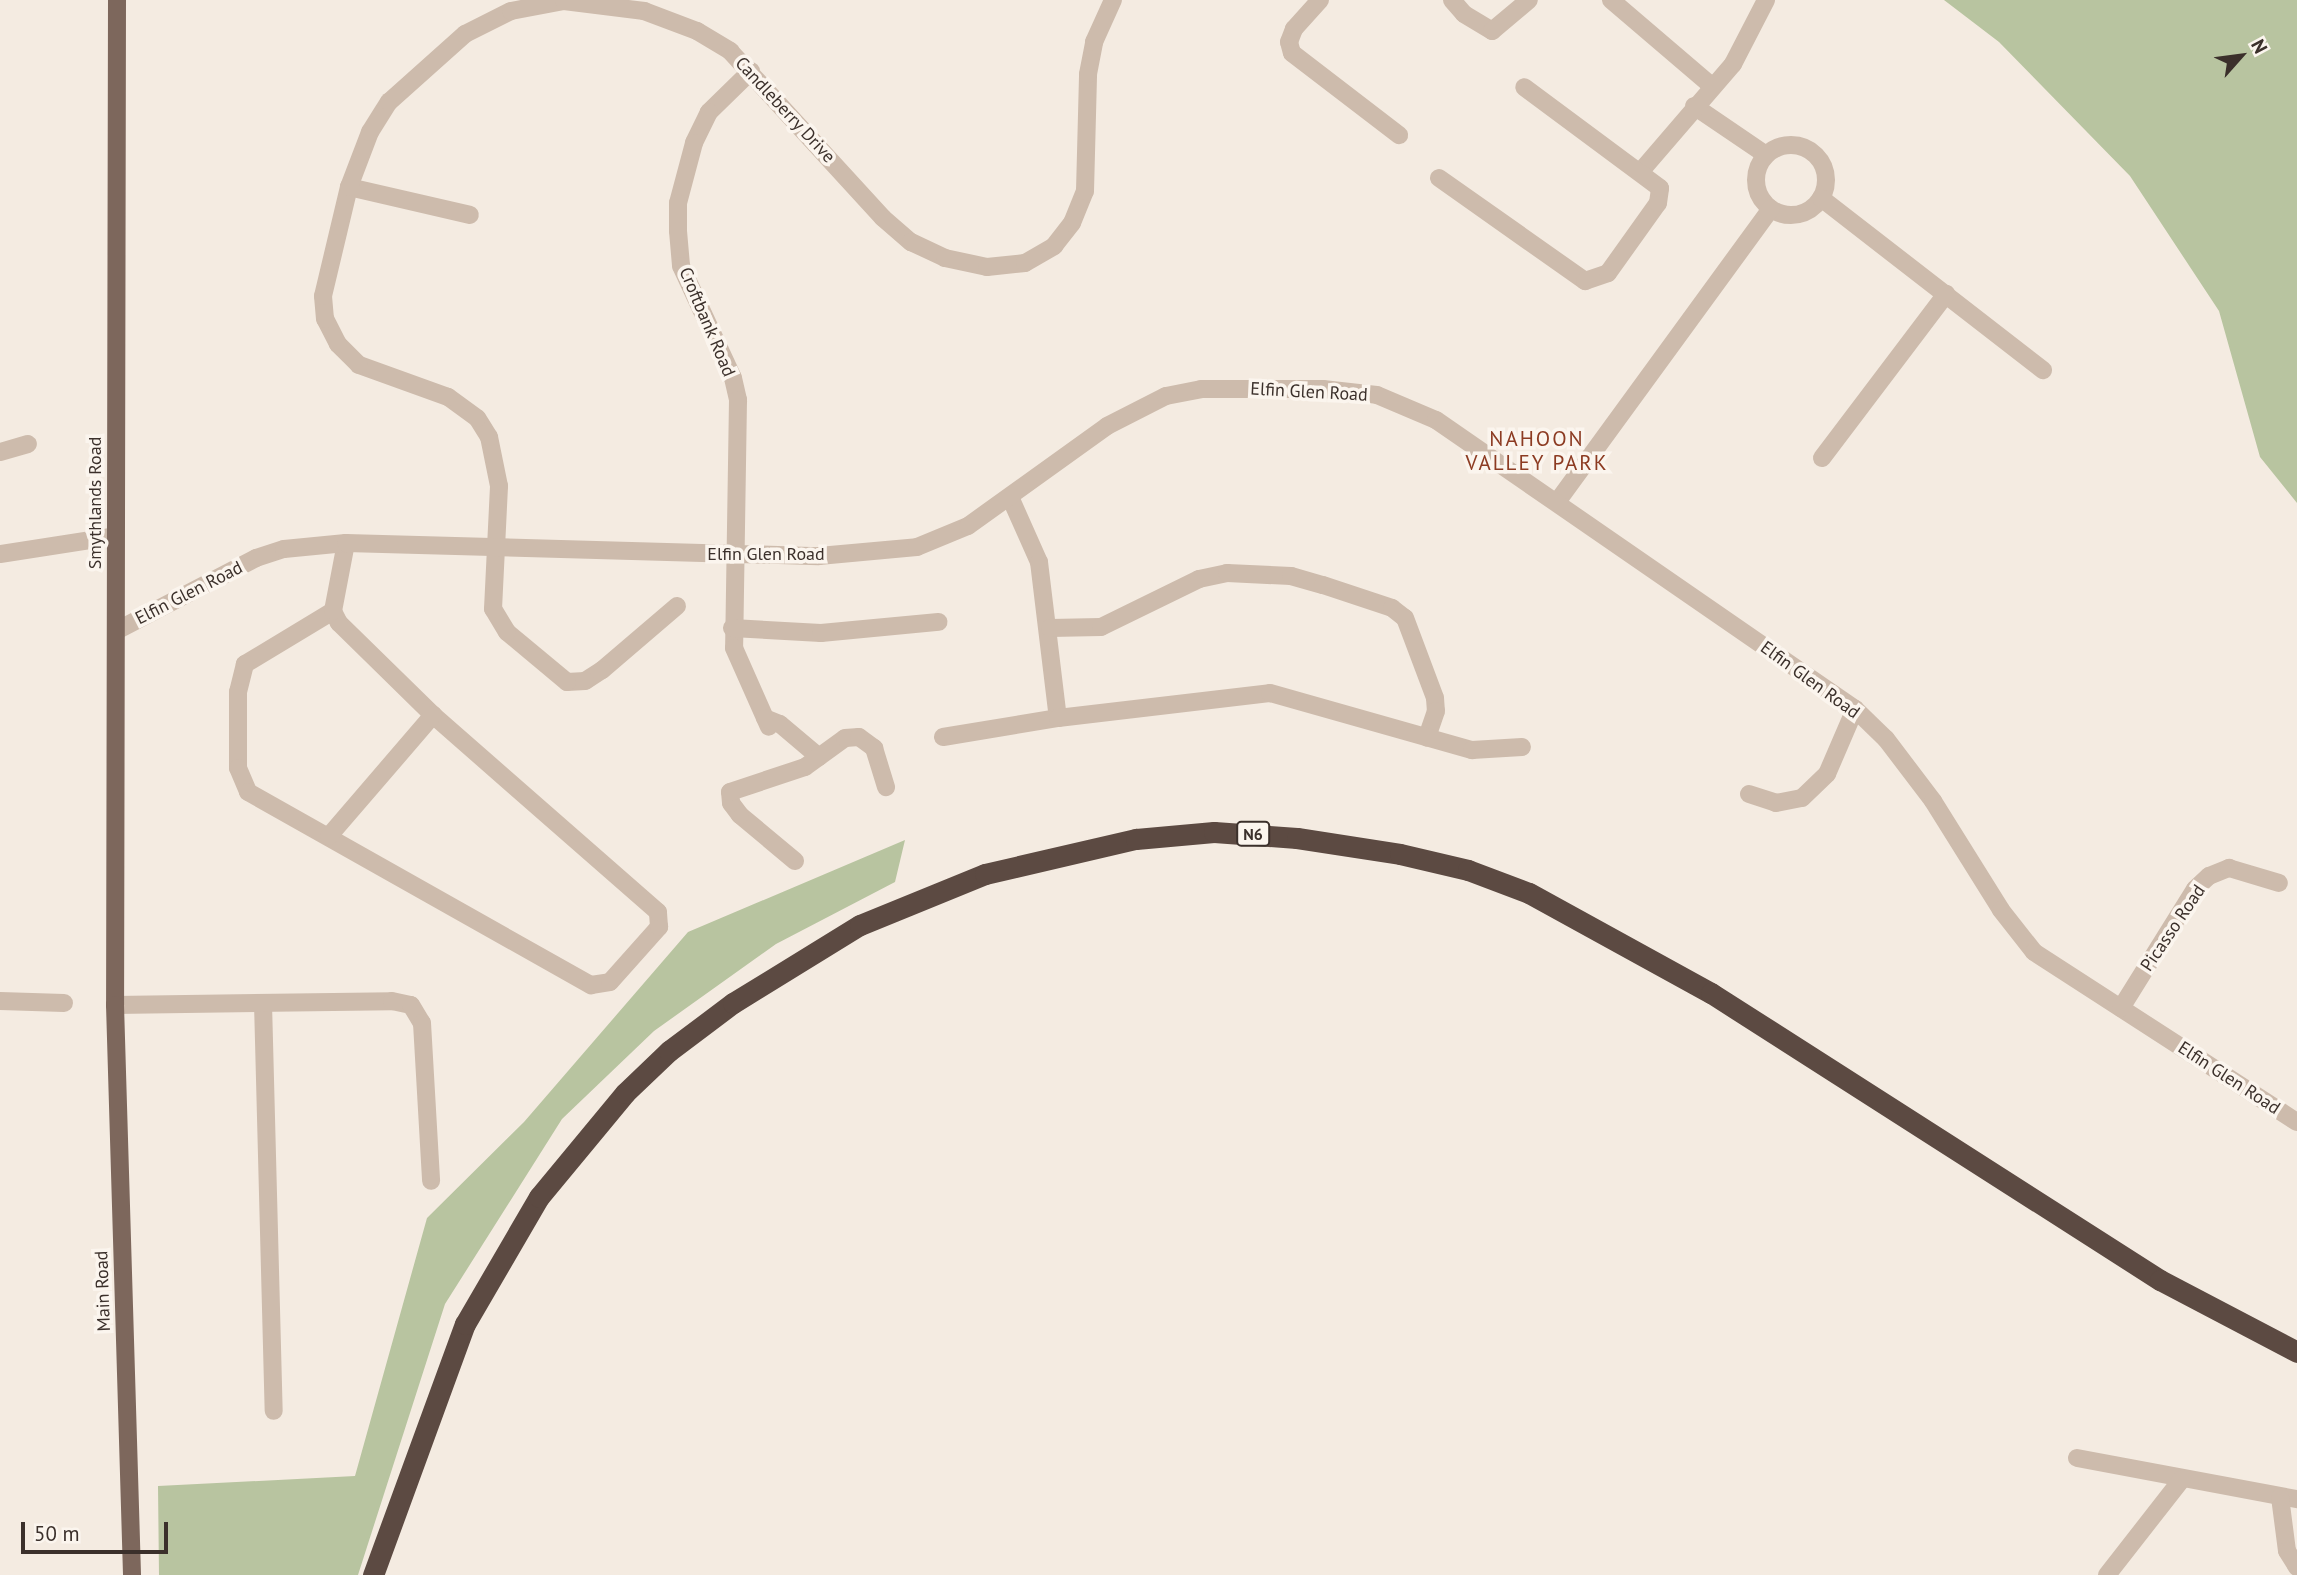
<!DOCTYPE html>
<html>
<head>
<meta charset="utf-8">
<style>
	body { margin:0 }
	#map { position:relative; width:2297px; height:1575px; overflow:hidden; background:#f4ebe1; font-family:"PT Sans",sans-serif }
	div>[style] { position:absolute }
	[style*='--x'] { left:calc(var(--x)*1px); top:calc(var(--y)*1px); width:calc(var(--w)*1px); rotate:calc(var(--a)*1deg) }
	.green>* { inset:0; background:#b8c4a0 }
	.minor>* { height:18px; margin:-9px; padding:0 9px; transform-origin:9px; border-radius:9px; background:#cdbbac }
	.minor>.ring { margin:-9px; padding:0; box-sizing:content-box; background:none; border:18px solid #cdbbac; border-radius:50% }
	.major>* { height:18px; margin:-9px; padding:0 9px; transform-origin:9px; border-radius:9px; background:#7d675c }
	.highway>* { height:21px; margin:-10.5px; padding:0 10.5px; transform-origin:10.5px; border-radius:10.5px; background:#5c4a42 }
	span { translate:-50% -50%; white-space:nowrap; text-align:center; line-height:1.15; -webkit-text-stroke:7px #fbf5ee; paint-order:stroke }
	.shield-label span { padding:2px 5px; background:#fbf5ee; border:2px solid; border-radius:5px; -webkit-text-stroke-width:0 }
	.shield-label { font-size:16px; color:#3b302b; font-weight:700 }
	.street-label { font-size:18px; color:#3b302b }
	.quarter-label { font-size:21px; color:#8c3b22; letter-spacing:2px }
	.north { position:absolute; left:2206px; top:21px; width:70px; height:70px; -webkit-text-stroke:5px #fbf5ee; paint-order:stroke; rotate:62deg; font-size:19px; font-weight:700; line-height:28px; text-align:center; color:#3b302b }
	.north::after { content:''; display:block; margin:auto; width:24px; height:32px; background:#3b302b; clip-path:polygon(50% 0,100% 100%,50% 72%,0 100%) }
	.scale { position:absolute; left:21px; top:1522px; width:147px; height:32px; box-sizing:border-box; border:4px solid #3b302b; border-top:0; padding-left:9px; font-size:21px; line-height:24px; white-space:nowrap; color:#3b302b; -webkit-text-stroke:5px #fbf5ee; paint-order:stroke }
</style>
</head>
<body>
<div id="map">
	<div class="green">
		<div style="clip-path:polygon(1944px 0,2297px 0,2297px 503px,2260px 457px,2219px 311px,2130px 176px,1999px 42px)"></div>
		<div style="clip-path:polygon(905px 840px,895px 882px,776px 944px,654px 1031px,562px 1119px,445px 1304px,358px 1575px,159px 1575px,158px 1486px,355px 1476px,427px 1218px,524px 1122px,688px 932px)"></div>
	</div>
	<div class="minor">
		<div style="--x:1320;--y:0;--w:39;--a:132"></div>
		<div style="--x:1294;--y:29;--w:14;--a:111"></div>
		<div style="--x:1289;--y:42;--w:11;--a:75"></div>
		<div style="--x:1292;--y:53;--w:135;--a:37.5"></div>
		<div style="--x:1452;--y:0;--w:18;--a:49"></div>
		<div style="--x:1464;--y:14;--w:33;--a:31"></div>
		<div style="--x:1492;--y:31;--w:48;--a:-40"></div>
		<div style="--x:1611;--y:0;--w:134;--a:40.5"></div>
		<div style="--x:751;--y:71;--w:59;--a:135.7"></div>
		<div style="--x:709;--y:112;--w:34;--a:116"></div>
		<div style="--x:694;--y:143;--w:62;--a:104.9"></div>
		<div style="--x:678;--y:203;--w:28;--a:90"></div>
		<div style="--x:678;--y:231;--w:35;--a:85"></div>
		<div style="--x:681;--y:266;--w:123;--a:65.1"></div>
		<div style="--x:733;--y:378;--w:23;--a:77"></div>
		<div style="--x:738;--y:400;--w:248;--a:90.9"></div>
		<div style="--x:734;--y:648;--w:86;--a:66.1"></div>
		<div style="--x:1694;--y:106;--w:87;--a:34.2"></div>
		<div class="ring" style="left:1756px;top:145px;width:52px;height:52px"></div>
		<div style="--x:1641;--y:171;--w:141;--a:-49.3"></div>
		<div style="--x:1733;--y:64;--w:72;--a:-62.7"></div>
		<div style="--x:1439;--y:178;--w:179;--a:35.2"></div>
		<div style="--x:1585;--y:281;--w:24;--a:-19"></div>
		<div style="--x:1608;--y:273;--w:86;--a:-54.5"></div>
		<div style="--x:1658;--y:203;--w:15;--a:-82"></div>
		<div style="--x:1660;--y:188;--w:169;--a:-143.4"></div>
		<div style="--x:349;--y:187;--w:124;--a:13"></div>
		<div style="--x:1821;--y:198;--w:281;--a:37.8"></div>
		<div style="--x:0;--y:452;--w:29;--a:-16"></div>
		<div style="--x:1822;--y:458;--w:206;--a:-52.9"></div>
		<div style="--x:1010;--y:497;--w:71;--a:66"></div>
		<div style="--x:1039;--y:562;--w:157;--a:83.1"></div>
		<div style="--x:1557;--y:502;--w:363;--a:-53.9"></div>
		<div style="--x:0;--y:554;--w:117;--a:-8.8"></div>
		<div style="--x:677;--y:606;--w:99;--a:139.5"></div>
		<div style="--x:602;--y:670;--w:20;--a:147"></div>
		<div style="--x:585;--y:681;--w:18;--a:177"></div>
		<div style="--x:567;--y:682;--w:78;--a:-140.2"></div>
		<div style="--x:507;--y:632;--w:27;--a:-121"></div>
		<div style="--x:493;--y:609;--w:123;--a:-87.2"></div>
		<div style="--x:499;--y:486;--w:50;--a:-101.5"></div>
		<div style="--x:489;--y:437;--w:22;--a:-122"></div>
		<div style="--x:477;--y:418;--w:36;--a:-144"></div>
		<div style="--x:448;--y:397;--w:95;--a:-160.2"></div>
		<div style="--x:359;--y:365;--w:30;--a:-135"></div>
		<div style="--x:338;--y:344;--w:28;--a:-117"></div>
		<div style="--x:325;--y:319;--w:23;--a:-95"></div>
		<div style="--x:323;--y:296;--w:112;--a:-76.6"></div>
		<div style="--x:349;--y:187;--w:59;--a:-69.1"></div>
		<div style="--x:370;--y:132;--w:36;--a:-58"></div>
		<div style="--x:389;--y:102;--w:102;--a:-41.8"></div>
		<div style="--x:465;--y:34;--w:51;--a:-26.6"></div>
		<div style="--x:511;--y:11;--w:54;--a:-10.7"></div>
		<div style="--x:564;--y:1;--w:81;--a:7.1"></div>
		<div style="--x:644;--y:11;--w:57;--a:20.7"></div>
		<div style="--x:697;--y:31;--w:39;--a:31"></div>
		<div style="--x:730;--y:51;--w:226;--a:47.5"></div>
		<div style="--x:883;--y:218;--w:37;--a:41"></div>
		<div style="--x:911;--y:242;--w:38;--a:25"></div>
		<div style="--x:945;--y:258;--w:43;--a:12.1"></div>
		<div style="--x:987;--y:267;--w:38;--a:-6"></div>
		<div style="--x:1025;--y:263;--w:34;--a:-30"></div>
		<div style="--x:1054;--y:246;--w:29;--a:-52"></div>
		<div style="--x:1072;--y:223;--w:35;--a:-68"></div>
		<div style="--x:1085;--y:191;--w:117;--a:-88.5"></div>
		<div style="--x:1088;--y:74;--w:33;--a:-79"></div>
		<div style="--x:1094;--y:42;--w:46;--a:-65.7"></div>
		<div style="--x:333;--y:611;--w:103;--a:148.9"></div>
		<div style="--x:245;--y:664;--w:29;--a:104"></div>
		<div style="--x:238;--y:692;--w:76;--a:90"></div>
		<div style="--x:238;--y:768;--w:26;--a:67"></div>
		<div style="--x:248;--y:792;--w:394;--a:29.4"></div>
		<div style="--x:591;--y:985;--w:19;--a:-9"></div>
		<div style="--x:610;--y:982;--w:74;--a:-48.3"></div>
		<div style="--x:659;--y:927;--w:15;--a:-94"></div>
		<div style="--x:658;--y:912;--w:299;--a:-138.8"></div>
		<div style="--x:433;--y:715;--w:132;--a:-135.6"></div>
		<div style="--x:339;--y:623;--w:13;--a:-117"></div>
		<div style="--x:333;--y:611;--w:69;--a:-79.2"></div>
		<div style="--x:732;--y:628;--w:89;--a:3.2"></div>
		<div style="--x:821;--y:633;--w:118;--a:-5.4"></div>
		<div style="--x:1050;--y:628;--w:51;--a:-1.1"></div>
		<div style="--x:1101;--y:627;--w:109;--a:-26.1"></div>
		<div style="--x:1199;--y:579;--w:29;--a:-12"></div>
		<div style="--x:1227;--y:573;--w:64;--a:2.7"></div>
		<div style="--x:1291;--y:576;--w:33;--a:16"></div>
		<div style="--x:1323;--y:585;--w:73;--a:18.4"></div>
		<div style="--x:1392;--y:608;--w:16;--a:38"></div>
		<div style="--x:1405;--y:618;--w:85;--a:69.4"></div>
		<div style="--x:1435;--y:698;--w:13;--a:86"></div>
		<div style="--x:1436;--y:711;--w:28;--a:109"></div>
		<div style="--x:116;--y:631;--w:158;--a:-27.5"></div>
		<div style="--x:256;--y:558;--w:29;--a:-18"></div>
		<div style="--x:284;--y:549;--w:62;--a:-5.5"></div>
		<div style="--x:346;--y:543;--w:473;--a:1.6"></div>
		<div style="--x:819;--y:556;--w:98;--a:-5.2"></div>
		<div style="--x:917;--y:547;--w:55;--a:-22.4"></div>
		<div style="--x:968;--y:526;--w:171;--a:-35.7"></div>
		<div style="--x:1107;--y:426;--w:66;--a:-27"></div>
		<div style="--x:1166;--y:396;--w:36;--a:-11"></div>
		<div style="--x:1201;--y:389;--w:122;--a:0"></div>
		<div style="--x:1323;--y:389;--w:54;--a:6.3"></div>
		<div style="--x:1377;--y:395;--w:64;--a:23"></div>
		<div style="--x:1436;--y:420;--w:509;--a:34.6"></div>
		<div style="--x:1855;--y:709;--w:43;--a:44.1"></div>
		<div style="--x:1886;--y:739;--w:78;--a:52.8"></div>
		<div style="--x:1933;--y:801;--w:128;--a:58"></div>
		<div style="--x:2001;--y:910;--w:53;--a:51.8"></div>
		<div style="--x:2034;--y:952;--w:313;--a:32.9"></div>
		<div style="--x:765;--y:718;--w:16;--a:22"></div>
		<div style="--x:780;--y:724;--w:51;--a:40.2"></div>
		<div style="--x:943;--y:737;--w:117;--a:-9.4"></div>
		<div style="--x:1058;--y:718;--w:213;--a:-6.7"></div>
		<div style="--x:1270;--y:693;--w:210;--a:15.8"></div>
		<div style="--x:1472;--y:750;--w:50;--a:-3.4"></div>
		<div style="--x:1749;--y:794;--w:28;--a:18"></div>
		<div style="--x:1776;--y:803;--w:26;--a:-11"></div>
		<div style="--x:1802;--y:798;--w:35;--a:-44"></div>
		<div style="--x:1827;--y:774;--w:71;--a:-66.7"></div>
		<div style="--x:329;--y:836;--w:160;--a:-49.3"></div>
		<div style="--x:795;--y:861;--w:72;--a:-140.1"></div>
		<div style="--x:740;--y:815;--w:15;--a:-127"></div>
		<div style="--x:731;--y:803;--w:11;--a:-95"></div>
		<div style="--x:730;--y:792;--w:79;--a:-18.4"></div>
		<div style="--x:805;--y:767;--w:49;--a:-35.9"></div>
		<div style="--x:845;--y:738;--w:14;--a:-4"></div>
		<div style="--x:859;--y:737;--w:19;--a:36"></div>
		<div style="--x:874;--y:748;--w:41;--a:72.9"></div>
		<div style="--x:0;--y:1001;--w:64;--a:1.8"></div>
		<div style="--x:263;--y:1003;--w:408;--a:88.5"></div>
		<div style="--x:115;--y:1005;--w:277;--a:-0.8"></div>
		<div style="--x:392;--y:1001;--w:19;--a:12"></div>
		<div style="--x:411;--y:1005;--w:21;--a:59"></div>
		<div style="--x:422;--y:1023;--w:158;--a:86.7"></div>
		<div style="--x:2121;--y:1008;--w:140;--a:-58.1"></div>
		<div style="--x:2195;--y:889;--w:19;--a:-43"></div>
		<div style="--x:2209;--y:876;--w:22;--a:-22"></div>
		<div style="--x:2229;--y:868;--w:52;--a:16.7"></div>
		<div style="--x:2077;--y:1458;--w:224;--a:10.6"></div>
		<div style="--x:2280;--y:1497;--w:54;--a:82.6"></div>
		<div style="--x:2287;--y:1551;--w:19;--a:58"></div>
		<div style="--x:2107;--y:1575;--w:122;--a:-52"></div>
	</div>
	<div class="major">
		<div style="--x:117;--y:0;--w:1005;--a:90.11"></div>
		<div style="--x:115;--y:1005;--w:570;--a:88.29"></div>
	</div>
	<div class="highway">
		<div style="--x:373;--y:1575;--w:267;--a:-69.9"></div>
		<div style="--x:465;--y:1324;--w:147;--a:-59.8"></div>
		<div style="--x:539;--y:1197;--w:135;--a:-50.4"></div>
		<div style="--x:625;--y:1093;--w:61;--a:-43.7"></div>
		<div style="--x:669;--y:1051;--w:80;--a:-36.9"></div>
		<div style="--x:733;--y:1003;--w:149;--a:-31.6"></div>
		<div style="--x:860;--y:925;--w:135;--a:-22.2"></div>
		<div style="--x:985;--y:874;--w:155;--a:-13.1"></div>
		<div style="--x:1136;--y:839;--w:78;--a:-5.1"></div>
		<div style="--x:1214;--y:832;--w:83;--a:4.1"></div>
		<div style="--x:1297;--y:838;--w:104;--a:8.8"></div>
		<div style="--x:1400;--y:854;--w:70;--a:13.2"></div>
		<div style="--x:1468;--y:870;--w:65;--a:20.7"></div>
		<div style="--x:1529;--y:893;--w:208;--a:28.8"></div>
		<div style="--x:1711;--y:993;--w:533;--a:32.59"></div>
		<div style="--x:2160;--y:1280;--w:155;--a:27.7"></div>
	</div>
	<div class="shield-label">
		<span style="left:1253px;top:834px">N6</span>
	</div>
	<div class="street-label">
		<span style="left:785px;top:110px;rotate:47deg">Candleberry Drive</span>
		<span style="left:707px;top:322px;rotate:67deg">Croftbank Road</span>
		<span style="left:1309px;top:392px;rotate:3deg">Elfin Glen Road</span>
		<span style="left:95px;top:503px;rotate:-90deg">Smythlands Road</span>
		<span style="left:766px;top:554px">Elfin Glen Road</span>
		<span style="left:189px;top:593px;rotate:-27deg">Elfin Glen Road</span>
		<span style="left:1810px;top:680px;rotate:36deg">Elfin Glen Road</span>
		<span style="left:2173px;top:928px;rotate:-56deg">Picasso Road</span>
		<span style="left:2229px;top:1078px;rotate:33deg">Elfin Glen Road</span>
		<span style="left:103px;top:1291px;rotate:-92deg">Main Road</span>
	</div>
	<div class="quarter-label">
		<span style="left:1537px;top:451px">NAHOON<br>VALLEY PARK</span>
	</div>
	<div class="north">N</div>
	<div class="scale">50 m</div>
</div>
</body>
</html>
